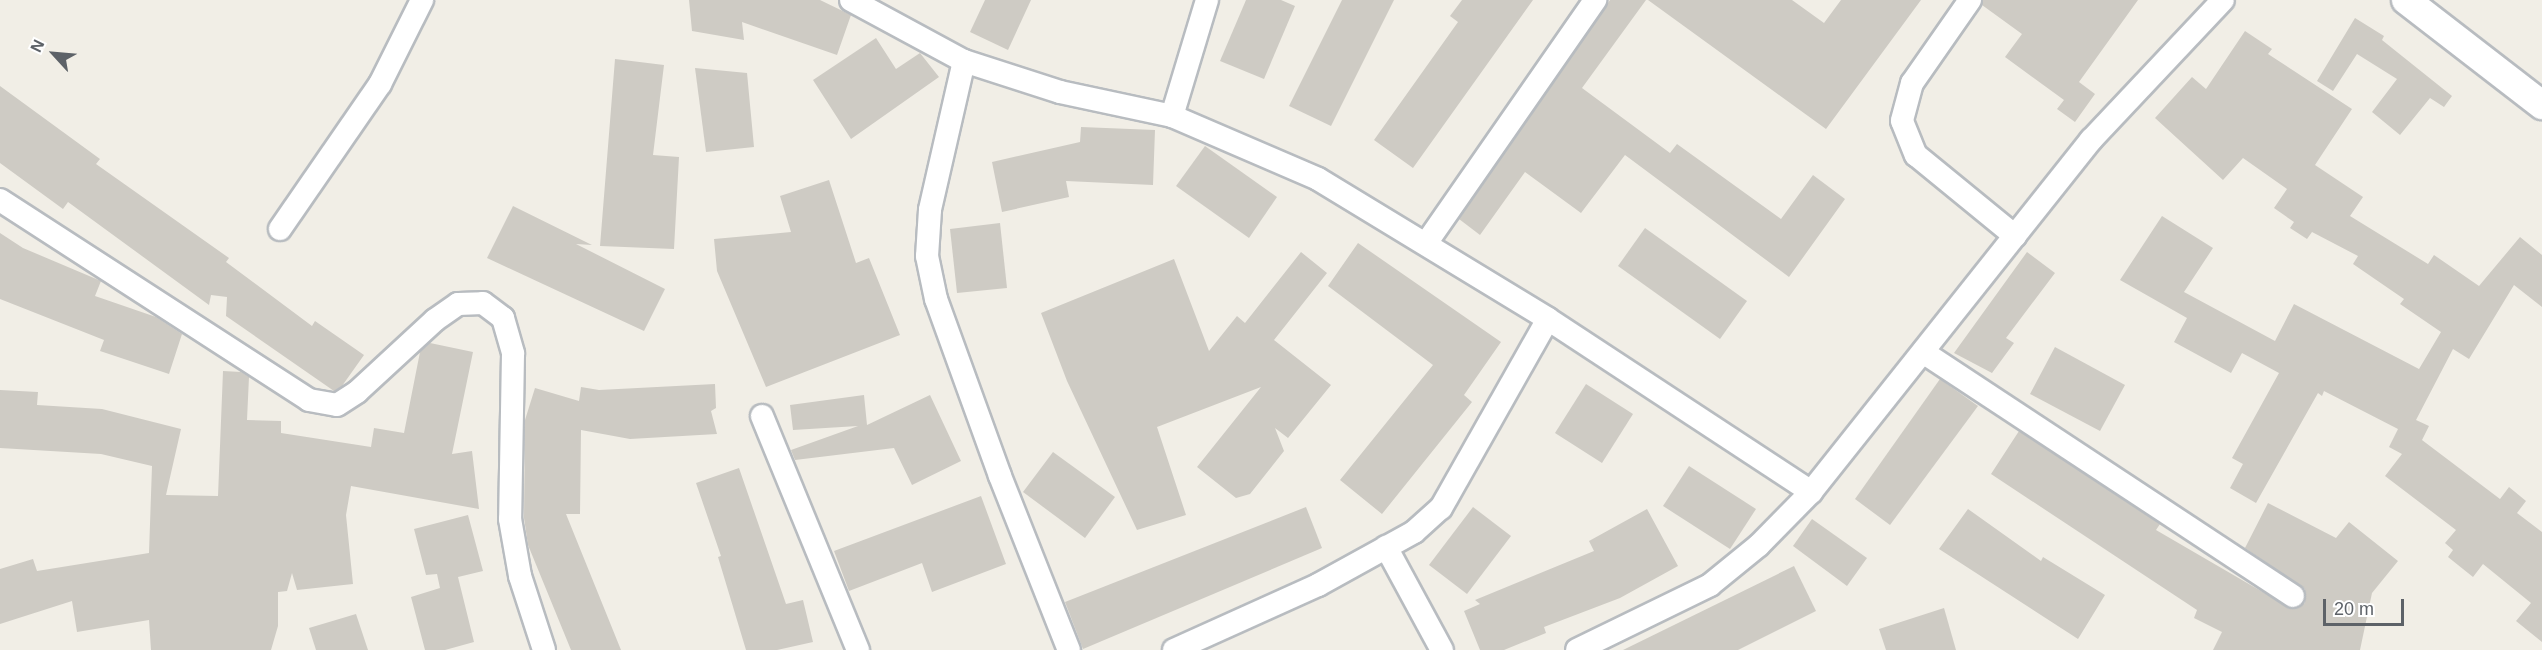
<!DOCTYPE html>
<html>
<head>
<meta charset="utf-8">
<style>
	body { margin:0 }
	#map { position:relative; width:2542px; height:650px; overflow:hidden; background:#f1eee6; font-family:Arial,sans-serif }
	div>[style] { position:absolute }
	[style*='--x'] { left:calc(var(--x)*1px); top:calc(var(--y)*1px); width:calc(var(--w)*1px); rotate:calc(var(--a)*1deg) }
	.building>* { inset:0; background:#cecbc4 }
	.roads { filter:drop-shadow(2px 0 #b8bcc0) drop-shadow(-2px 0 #b8bcc0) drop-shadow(0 2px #b8bcc0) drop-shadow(0 -2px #b8bcc0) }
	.minor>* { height:22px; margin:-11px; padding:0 11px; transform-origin:11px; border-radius:11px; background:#fff }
	.tertiary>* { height:28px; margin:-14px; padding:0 14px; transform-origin:14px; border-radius:14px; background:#fff }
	span { translate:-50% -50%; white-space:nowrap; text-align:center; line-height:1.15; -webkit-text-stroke:6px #fff; paint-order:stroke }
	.north { position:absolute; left:24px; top:24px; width:60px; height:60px; -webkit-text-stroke:4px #fff; paint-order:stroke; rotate:296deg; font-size:16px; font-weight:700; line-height:24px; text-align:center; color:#5d6268 }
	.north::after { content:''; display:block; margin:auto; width:21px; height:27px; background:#5d6268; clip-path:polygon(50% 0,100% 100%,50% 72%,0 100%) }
	.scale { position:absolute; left:2323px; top:599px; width:81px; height:27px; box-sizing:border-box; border:3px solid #5d6268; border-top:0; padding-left:8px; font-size:18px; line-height:21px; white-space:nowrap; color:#5d6268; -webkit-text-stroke:4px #fff; paint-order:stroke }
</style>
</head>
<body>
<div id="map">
	<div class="building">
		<div style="clip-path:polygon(689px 0,820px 0,851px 15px,837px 55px,742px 22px,744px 40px,692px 31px)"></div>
		<div style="clip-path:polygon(985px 0,1031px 0,1008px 50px,970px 32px)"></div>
		<div style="clip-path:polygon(1246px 0,1281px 0,1295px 6px,1264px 79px,1220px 61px)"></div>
		<div style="clip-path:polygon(1342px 0,1394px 0,1331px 126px,1289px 106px)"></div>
		<div style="clip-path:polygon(1462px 0,1533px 0,1413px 168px,1374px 140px,1458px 22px,1450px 16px)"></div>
		<div style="clip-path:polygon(1610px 0,1646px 0,1582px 88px,1670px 153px,1677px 144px,1781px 219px,1813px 175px,1845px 199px,1789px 277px,1625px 155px,1581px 213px,1525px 172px,1480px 235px,1459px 219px)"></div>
		<div style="clip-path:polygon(1648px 0,1792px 0,1824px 23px,1841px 0,1921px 0,1826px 129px)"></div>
		<div style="clip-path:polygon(1983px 0,2138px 0,2079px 82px,2095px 94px,2075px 122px,2057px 109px,2064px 100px,2005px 57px,2022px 34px,1982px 5px)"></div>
		<div style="clip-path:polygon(2355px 18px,2384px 36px,2382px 40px,2452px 96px,2444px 107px,2430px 98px,2400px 135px,2372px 112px,2397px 79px,2357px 54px,2333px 91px,2317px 81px)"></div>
		<div style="clip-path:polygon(2245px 31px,2272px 49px,2268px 54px,2352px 109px,2315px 165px,2363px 197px,2350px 216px,2428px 264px,2434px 255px,2479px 286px,2520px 237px,2542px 255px,2542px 307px,2514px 285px,2469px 359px,2453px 349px,2416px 420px,2429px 426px,2422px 440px,2500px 499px,2509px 487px,2526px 501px,2517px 513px,2542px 532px,2542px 642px,2516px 621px,2531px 603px,2483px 564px,2473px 577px,2448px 557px,2453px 550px,2445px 543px,2456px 530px,2385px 476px,2402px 454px,2389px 447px,2398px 429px,2324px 391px,2322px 396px,2318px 393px,2256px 503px,2230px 488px,2243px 464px,2232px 458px,2279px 373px,2242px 353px,2231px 373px,2174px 342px,2187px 318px,2120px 280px,2162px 216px,2213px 248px,2184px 292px,2275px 341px,2294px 304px,2419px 369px,2441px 332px,2400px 304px,2404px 299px,2353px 264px,2358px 256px,2312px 232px,2307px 239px,2290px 228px,2294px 222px,2274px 208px,2287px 189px,2243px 158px,2223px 180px,2155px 118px,2192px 77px,2206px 89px)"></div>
		<div style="clip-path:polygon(876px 38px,896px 69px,920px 53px,939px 77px,851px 139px,813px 80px)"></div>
		<div style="clip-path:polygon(615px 59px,664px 65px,653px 155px,679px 157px,674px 249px,600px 246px)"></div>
		<div style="clip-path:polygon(695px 68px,747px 73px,754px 147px,706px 152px)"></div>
		<div style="clip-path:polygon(0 86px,100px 159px,96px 164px,229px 258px,226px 262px,312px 326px,315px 321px,364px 355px,342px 386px,334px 391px,226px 316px,227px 297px,211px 295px,209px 305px,68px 202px,63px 209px,0 163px)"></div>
		<div style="clip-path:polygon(1081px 127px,1155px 130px,1153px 185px,1066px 181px,1069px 197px,1002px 212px,992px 162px,1080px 142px)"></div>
		<div style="clip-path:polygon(1205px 146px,1277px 197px,1249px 238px,1176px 186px)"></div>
		<div style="clip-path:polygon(829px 180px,856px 263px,869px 258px,900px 335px,766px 387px,717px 271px,714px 239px,791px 232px,780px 196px)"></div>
		<div style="clip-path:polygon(513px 206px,592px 245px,576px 244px,665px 289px,644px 331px,487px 258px)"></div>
		<div style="clip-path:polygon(1000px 223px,1007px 288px,957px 293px,950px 229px)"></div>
		<div style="clip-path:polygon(1645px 228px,1747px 301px,1720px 339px,1618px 266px)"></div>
		<div style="clip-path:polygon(0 233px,23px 248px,101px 281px,95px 296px,156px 317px,182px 334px,169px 374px,100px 351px,104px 340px,0 299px)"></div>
		<div style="clip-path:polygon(1358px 243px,1501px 342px,1464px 395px,1472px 402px,1382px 514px,1340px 480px,1433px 365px,1328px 286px)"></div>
		<div style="clip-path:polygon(1301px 252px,1327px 273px,1274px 340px,1331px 385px,1288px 438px,1275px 428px,1284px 451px,1250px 494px,1236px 498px,1197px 467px,1261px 387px,1157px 427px,1186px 515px,1137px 530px,1067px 381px,1041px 313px,1174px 259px,1209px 351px,1237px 316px,1245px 323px)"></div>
		<div style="clip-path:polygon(2027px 252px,2055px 273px,2006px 338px,2014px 343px,1992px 373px,1954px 353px)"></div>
		<div style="clip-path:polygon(430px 343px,473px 352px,452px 454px,472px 451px,479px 509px,351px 486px,346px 515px,353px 584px,297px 590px,292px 573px,287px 591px,278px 592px,278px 626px,271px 650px,151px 650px,149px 620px,77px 632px,72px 601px,0 624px,0 569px,33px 559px,37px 571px,149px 553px,152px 466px,101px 454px,0 448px,0 390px,38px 392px,37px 405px,102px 409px,181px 429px,166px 495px,218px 496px,223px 371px,241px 372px,249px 377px,247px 420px,281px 421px,281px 433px,371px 447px,374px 428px,404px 433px,420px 352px)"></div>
		<div style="clip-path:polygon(2055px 347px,2125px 385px,2100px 431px,2030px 394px)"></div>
		<div style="clip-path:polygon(1940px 379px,1978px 406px,1890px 525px,1855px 499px)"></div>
		<div style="clip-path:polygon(715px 384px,716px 408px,711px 411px,717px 434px,630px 439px,581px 430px,580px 514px,566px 514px,621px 650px,571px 650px,528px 545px,524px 518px,525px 420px,535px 388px,579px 401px,581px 387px,599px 390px)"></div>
		<div style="clip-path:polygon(1586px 384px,1633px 414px,1602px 463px,1555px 433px)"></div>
		<div style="clip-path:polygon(864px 395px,867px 425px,930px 395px,961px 461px,912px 485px,894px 448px,795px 460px,791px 450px,858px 426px,793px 430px,790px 405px)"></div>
		<div style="clip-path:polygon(2019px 431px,2160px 524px,2156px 530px,2292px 609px,2305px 603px,2305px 589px,2245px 548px,2268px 503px,2336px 538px,2349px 522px,2398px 561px,2372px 593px,2360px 650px,2213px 650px,2222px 632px,2194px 618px,2197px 610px,1991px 474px)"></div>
		<div style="clip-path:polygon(1053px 452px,1115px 497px,1085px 538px,1023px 492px)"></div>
		<div style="clip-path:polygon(1689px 466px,1756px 509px,1730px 549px,1663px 506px)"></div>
		<div style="clip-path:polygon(739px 468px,786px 604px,803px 600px,813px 642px,777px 650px,746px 650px,718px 557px,721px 556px,696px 483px)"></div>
		<div style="clip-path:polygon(981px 496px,1006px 564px,932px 592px,922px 563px,849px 591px,834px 551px)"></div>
		<div style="clip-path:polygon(1306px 507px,1322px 548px,1083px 649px,1065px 602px)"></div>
		<div style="clip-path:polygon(1473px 507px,1511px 536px,1467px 594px,1429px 565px)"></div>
		<div style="clip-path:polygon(1647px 509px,1678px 566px,1620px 598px,1544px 627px,1546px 633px,1504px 650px,1480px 650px,1464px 611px,1480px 604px,1475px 600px,1594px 551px,1589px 541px)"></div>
		<div style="clip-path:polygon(1968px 509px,2041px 561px,2043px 557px,2105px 595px,2078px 639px,1939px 549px)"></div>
		<div style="clip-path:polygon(468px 515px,483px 571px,458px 577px,474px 642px,445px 650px,425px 650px,411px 597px,440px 588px,437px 574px,426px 575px,414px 529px)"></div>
		<div style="clip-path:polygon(1812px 519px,1867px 558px,1847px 586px,1793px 546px)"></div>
		<div style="clip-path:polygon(1794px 566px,1816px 611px,1738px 650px,1623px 650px)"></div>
		<div style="clip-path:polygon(1944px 608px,1956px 650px,1886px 650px,1879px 629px)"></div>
		<div style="clip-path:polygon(356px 614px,368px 650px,316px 650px,309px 628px)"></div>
	</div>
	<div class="roads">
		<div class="minor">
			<div style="--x:851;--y:0;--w:128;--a:28.4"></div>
			<div style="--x:964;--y:61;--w:101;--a:17.9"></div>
			<div style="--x:1060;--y:92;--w:115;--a:12.1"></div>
			<div style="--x:1172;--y:116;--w:159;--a:23.3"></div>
			<div style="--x:1318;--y:179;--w:269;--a:31.3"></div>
			<div style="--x:1548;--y:319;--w:315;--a:33.3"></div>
			<div style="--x:1970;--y:0;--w:101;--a:124.9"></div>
			<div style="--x:1912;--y:83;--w:39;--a:105"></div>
			<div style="--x:1902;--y:121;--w:37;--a:68"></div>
			<div style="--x:1916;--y:155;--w:128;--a:39.3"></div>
			<div style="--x:964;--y:61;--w:153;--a:102.9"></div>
			<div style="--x:930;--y:210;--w:46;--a:93.7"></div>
			<div style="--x:927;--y:256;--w:44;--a:78.2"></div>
			<div style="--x:936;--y:299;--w:188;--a:70.1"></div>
			<div style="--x:1000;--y:476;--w:187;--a:68.4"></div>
			<div style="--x:1172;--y:116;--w:121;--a:-73.2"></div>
			<div style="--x:0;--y:200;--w:368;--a:32.9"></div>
			<div style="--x:309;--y:400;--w:28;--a:10"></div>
			<div style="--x:337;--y:405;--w:24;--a:-33"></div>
			<div style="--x:357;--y:392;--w:106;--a:-42.7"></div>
			<div style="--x:435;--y:320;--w:28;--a:-35"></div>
			<div style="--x:458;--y:304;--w:25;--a:-2"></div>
			<div style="--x:483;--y:303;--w:25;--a:37"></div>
			<div style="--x:503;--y:318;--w:37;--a:74"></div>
			<div style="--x:513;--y:354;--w:165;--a:91"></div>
			<div style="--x:510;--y:519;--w:58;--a:80"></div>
			<div style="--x:520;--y:576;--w:78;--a:72"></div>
			<div style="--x:280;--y:229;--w:176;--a:-55.4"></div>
			<div style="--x:380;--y:84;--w:94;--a:-63.4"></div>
			<div style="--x:1427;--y:242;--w:295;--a:-55.2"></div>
			<div style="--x:1923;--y:352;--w:443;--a:33.4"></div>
			<div style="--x:762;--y:416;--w:253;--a:67.7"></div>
			<div style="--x:1386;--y:547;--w:117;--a:61.5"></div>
			<div style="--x:1174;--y:650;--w:158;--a:-24.3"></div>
			<div style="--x:1318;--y:585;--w:110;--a:-28.9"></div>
			<div style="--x:1414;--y:532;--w:36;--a:-42"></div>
			<div style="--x:1441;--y:508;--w:217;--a:-60.5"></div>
			<div style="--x:1577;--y:650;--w:148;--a:-26"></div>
			<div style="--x:1710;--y:585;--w:63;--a:-39.2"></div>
			<div style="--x:1759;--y:545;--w:74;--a:-45.5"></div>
			<div style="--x:1811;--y:492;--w:450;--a:-51.5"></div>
			<div style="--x:2091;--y:140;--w:192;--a:-46.7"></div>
		</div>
		<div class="tertiary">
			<div style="--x:2406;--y:0;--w:172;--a:37.7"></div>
		</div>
	</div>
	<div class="north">N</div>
	<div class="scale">20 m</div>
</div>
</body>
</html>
